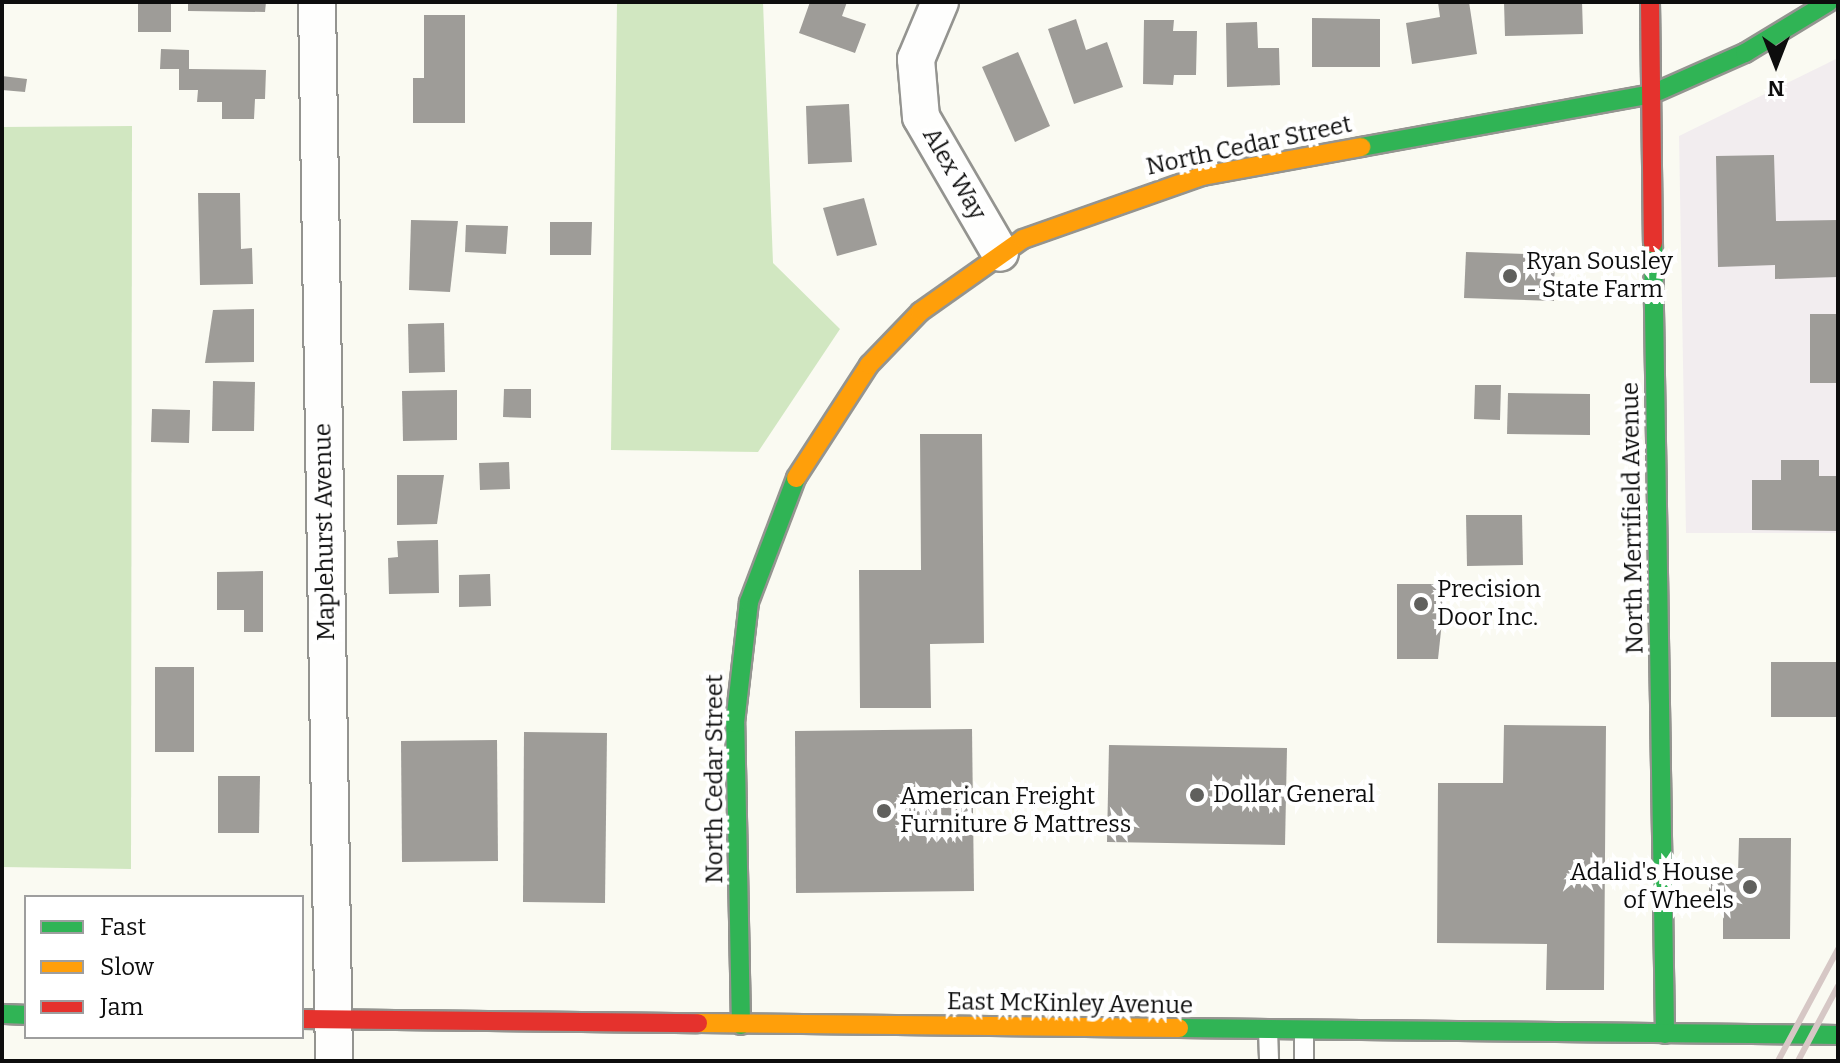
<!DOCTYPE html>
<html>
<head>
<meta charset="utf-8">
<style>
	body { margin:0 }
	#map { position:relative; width:1840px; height:1063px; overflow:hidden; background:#fafaf2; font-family:Bitter,serif }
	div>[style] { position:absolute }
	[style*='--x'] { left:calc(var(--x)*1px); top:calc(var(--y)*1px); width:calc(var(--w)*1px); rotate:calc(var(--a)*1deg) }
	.industrial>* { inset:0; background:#f2edef }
	.forest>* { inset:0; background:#d1e7c1 }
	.building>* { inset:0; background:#9e9c98 }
	.roads { filter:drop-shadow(2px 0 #949490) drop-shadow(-2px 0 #949490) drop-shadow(0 2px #949490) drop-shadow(0 -2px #949490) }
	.lane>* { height:18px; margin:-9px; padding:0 9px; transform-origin:9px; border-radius:9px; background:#fefefd }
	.street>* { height:36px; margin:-18px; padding:0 18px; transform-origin:18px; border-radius:18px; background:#fefefd }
	.fast>* { height:18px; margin:-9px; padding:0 9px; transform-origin:9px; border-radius:9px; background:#30b455 }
	.slow>* { height:18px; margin:-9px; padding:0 9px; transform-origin:9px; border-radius:9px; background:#ff9f0a }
	.jam>* { height:18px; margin:-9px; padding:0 9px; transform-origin:9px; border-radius:9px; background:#e5322d }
	.rail>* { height:6px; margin:-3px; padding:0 3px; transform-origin:3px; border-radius:3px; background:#d6c7c5 }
	.dots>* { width:22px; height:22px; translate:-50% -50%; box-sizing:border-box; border:4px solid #fff; border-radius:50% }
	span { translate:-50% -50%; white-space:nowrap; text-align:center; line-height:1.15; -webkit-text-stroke:8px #fff; paint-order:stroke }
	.street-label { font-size:24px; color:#0d0d0d }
	.poi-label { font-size:24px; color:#0d0d0d }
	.left { translate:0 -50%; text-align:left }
	.right { translate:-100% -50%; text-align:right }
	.frame { position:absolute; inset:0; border:4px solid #0d0d0d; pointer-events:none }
	.legend { position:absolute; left:24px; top:895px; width:280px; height:144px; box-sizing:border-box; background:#fff; border:2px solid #9e9e9e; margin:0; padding:10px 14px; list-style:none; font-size:24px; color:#0d0d0d }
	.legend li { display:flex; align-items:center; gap:16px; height:40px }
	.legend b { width:40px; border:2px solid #9e9e9e }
	.north { position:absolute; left:1736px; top:24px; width:80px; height:80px; -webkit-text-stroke:6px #fff; paint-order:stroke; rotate:180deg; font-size:22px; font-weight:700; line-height:32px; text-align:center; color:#0d0d0d }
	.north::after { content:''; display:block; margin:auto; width:28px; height:36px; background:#0d0d0d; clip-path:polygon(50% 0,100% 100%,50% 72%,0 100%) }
</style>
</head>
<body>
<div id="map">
	<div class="industrial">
		<div style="clip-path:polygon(1838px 58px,1838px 533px,1686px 533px,1679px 136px)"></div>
	</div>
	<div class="forest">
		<div style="clip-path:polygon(617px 2px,763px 2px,773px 263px,840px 329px,758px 452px,611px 450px)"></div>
		<div style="clip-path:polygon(132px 126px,131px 869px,2px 867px,2px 127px)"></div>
	</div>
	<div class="building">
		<div style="clip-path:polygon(188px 2px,266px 2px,265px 12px,188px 11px)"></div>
		<div style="clip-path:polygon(810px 2px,847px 2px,842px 16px,866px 24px,855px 53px,799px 33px)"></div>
		<div style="clip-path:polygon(1438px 2px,1469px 2px,1477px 54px,1412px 64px,1406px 23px,1440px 17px)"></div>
		<div style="clip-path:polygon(1504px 2px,1582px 2px,1583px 34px,1505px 36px)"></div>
		<div style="clip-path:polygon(171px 3px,171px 32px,138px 32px,138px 4px)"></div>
		<div style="clip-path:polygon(424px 15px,465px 15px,465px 123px,413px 123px,413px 78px,424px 78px)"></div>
		<div style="clip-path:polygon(1312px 18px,1380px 19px,1380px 67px,1312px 67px)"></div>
		<div style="clip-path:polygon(1076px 19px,1086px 50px,1107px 42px,1123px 87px,1074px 104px,1048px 29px)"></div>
		<div style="clip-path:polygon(1144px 20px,1174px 20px,1173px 31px,1197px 31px,1196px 75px,1174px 75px,1173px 85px,1143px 84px)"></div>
		<div style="clip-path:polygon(1257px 22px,1258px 48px,1279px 48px,1280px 85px,1227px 87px,1226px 23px)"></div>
		<div style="clip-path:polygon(161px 49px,189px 50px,189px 69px,266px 70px,265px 99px,255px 99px,254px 119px,222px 119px,222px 102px,197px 102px,198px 90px,179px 90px,179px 69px,160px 69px)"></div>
		<div style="clip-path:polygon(1018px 52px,1050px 126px,1015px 142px,982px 67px)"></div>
		<div style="clip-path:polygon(2px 76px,27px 79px,25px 92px,2px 90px)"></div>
		<div style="clip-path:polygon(849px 104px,852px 162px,808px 164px,806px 106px)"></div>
		<div style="clip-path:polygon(1774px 155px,1776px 221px,1838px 220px,1838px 277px,1775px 279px,1775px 265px,1718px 267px,1716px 156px)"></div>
		<div style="clip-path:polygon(198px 193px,240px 193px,241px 249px,252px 248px,253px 284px,200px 285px)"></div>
		<div style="clip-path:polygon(864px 198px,877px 245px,837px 256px,823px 208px)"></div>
		<div style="clip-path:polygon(411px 220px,458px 221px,450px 292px,409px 290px)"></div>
		<div style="clip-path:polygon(550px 222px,592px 222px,591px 255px,550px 255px)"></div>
		<div style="clip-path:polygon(466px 225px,508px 226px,506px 254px,465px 252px)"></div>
		<div style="clip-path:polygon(1466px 252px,1555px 255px,1554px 301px,1464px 298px)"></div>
		<div style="clip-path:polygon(254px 309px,254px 362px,205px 363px,213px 310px)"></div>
		<div style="clip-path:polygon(1810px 314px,1838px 314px,1838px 383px,1810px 383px)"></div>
		<div style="clip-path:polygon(444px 323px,445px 372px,409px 373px,408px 324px)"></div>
		<div style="clip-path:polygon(213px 381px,255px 382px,254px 431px,212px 431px)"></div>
		<div style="clip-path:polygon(1475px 385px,1501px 385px,1500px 420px,1474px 419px)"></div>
		<div style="clip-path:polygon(504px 389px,531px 389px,531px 418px,503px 417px)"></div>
		<div style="clip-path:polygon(457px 390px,457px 440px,403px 441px,402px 391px)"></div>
		<div style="clip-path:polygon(1508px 393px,1590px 394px,1590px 435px,1507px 434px)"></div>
		<div style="clip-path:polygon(152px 409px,190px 410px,189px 443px,151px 442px)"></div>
		<div style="clip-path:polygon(920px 434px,982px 434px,984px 643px,930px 644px,931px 708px,860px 708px,859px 570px,921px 570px)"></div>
		<div style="clip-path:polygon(1781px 460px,1819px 460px,1819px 476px,1838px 476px,1838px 531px,1752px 530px,1752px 480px,1781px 480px)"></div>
		<div style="clip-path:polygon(509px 462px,510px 489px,480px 490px,479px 463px)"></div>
		<div style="clip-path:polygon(397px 475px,444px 475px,437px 524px,397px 525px)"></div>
		<div style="clip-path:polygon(1466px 515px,1522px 515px,1523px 565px,1467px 566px)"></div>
		<div style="clip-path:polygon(438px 540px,439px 593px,389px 594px,388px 558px,398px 557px,397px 541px)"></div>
		<div style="clip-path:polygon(263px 571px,263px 632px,244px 632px,244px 610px,217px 610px,217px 572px)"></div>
		<div style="clip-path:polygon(490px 574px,491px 606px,459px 607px,459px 575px)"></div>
		<div style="clip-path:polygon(1397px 584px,1446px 584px,1438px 659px,1397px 659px)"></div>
		<div style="clip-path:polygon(1771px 662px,1838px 662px,1838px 717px,1771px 717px)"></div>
		<div style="clip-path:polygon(155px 667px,194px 667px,194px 752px,155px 752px)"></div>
		<div style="clip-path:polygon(1504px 725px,1606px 726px,1604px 990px,1546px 990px,1547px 944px,1437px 943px,1438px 783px,1503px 783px)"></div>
		<div style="clip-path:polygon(972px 729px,974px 891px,796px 893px,795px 731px)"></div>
		<div style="clip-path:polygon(524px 732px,607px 733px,605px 903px,523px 902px)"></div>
		<div style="clip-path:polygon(497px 740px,498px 861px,402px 862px,401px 741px)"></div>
		<div style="clip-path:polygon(1109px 745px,1287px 748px,1285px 845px,1107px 842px)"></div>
		<div style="clip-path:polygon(218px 776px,260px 776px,259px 833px,218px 833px)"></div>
		<div style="clip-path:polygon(1739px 838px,1791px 838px,1790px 939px,1723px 939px,1723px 902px,1709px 902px,1709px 873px,1738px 873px)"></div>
	</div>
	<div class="roads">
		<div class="lane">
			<div style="--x:1268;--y:1030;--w:31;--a:88"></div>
			<div style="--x:1304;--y:1061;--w:31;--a:-90"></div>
		</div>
		<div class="street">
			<div style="--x:317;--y:2;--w:1059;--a:89.08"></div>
			<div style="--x:940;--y:2;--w:62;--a:112.8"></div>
			<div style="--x:916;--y:59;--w:58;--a:85.1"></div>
			<div style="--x:921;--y:117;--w:157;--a:59.8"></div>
		</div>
		<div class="fast">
			<div style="--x:1361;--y:147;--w:296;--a:-10.3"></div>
			<div style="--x:1652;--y:94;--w:102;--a:-23.8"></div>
			<div style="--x:1745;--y:53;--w:98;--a:-31.3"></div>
			<div style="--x:1653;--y:243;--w:791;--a:89.13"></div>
			<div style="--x:2;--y:1014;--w:24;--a:2"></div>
			<div style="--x:741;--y:1025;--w:302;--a:-91.1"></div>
			<div style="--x:735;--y:723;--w:122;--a:-83.4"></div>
			<div style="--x:749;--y:602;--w:133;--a:-69.2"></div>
			<div style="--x:1179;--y:1028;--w:659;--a:0.61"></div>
		</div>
		<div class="slow">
			<div style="--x:796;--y:478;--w:135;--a:-57.1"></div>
			<div style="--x:869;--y:365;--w:74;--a:-46.1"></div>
			<div style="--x:920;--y:312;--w:126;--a:-35.3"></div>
			<div style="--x:1023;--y:239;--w:190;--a:-19.4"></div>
			<div style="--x:1202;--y:176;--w:162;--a:-10.3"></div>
			<div style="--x:698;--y:1023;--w:481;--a:0.6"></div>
		</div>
		<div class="jam">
			<div style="--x:1650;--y:2;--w:241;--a:89.3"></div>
			<div style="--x:302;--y:1019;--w:396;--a:0.6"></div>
		</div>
	</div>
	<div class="rail">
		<div style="--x:1778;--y:1061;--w:127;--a:-61.8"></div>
		<div style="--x:1798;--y:1061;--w:85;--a:-61.9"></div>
	</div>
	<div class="dots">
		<div style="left:1510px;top:276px;background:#60605d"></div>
		<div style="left:1421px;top:604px;background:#60605d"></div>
		<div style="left:1197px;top:795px;background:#60605d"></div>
		<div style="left:884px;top:811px;background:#60605d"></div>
		<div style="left:1750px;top:887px;background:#60605d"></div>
	</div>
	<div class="street-label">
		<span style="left:1249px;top:146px;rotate:-12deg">North Cedar Street</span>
		<span style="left:954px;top:174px;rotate:60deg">Alex Way</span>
		<span style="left:1633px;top:518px;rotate:-91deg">North Merrifield Avenue</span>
		<span style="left:325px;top:532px;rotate:-91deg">Maplehurst Avenue</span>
		<span style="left:715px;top:779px;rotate:-90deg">North Cedar Street</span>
		<span style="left:1070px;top:1004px;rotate:1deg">East McKinley Avenue</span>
	</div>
	<div class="poi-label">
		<span class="left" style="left:1526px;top:276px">Ryan Sousley<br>- State Farm</span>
		<span class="left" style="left:1437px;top:604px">Precision<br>Door Inc.</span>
		<span class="left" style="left:1213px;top:795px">Dollar General</span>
		<span class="left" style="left:900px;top:811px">American Freight<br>Furniture &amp; Mattress</span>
		<span class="right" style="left:1734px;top:887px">Adalid's House<br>of Wheels</span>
	</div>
	<div class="frame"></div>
	<ul class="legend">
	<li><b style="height:10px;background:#30b455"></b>Fast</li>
	<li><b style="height:10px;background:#ff9f0a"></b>Slow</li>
	<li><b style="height:10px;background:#e5322d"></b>Jam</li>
	</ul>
	<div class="north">N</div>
</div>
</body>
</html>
